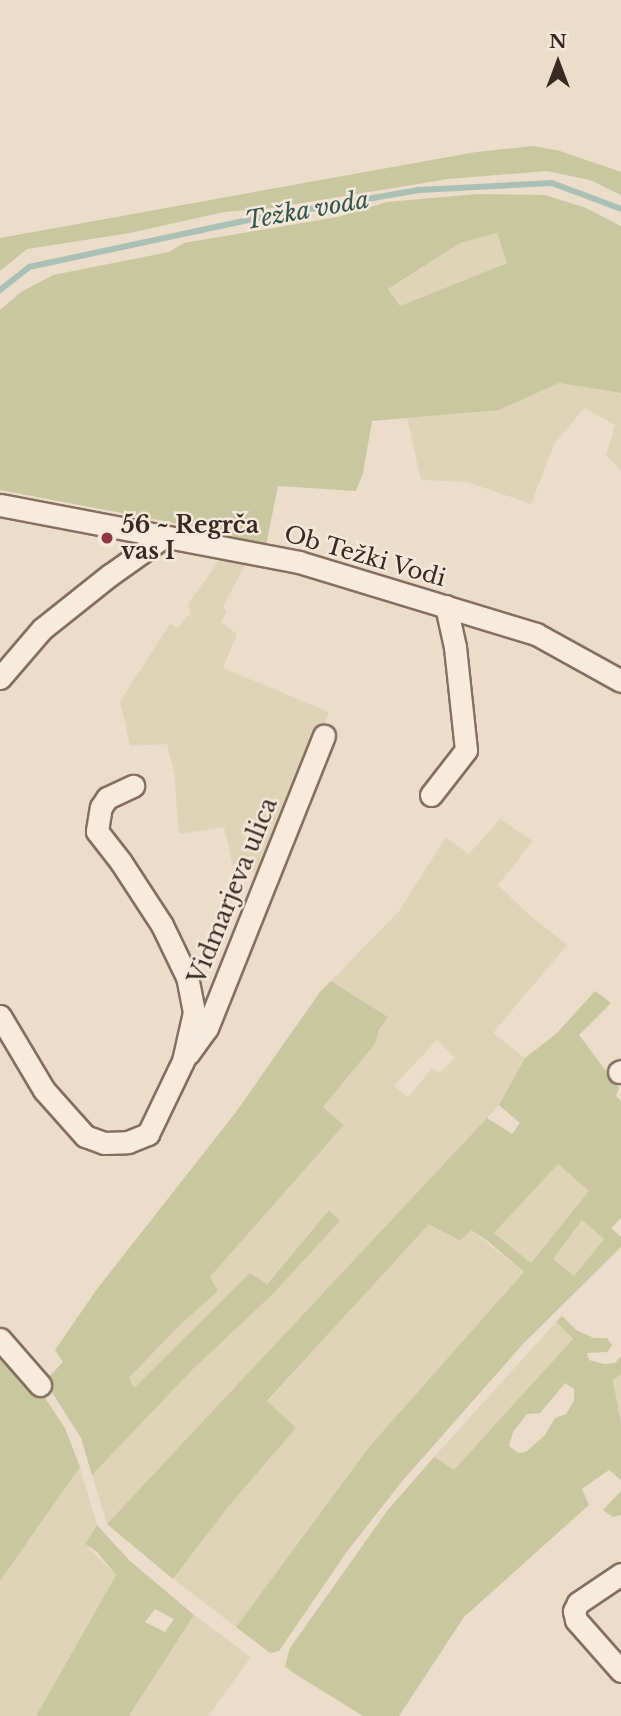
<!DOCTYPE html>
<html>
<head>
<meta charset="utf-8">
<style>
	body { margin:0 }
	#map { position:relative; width:621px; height:1716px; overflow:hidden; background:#ebddca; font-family:"Libre Baskerville",serif }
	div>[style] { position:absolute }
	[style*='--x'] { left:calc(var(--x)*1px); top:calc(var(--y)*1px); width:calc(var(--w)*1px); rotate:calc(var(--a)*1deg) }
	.farmland>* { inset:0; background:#e0d4b8 }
	.green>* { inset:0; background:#c8c79f }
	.stream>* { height:6px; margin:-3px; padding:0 3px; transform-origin:3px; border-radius:3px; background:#aac0b6 }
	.roads { filter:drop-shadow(2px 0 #866f60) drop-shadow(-2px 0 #866f60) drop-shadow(0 2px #866f60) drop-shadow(0 -2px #866f60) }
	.minor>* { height:21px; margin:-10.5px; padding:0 10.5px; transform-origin:10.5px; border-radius:10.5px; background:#f6ebdd }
	.dots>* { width:19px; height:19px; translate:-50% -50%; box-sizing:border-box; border:4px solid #f3e8d9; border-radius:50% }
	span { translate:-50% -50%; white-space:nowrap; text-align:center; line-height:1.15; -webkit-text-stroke:5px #f3e8d9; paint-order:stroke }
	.poi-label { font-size:23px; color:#382a22; font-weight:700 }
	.left { translate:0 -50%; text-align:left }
	.street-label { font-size:23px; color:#382a22 }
	.water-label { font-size:24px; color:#33564f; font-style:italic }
	.north { position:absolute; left:523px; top:28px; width:70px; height:70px; -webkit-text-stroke:5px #f3e8d9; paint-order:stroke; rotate:0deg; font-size:19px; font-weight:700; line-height:28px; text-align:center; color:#382a22 }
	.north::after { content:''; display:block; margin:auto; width:24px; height:32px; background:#382a22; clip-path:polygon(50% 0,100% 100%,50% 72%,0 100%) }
</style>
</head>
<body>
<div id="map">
	<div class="farmland">
		<div style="clip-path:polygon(497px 233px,507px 263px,400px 306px,388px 289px,460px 243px)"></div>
		<div style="clip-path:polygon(559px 383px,621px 393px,621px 471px,606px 455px,615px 425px,584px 408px,555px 443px,531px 504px,467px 482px,421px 480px,407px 418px,499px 410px)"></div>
		<div style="clip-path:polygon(223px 555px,247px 562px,223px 606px,227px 611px,221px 622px,237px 634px,223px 668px,329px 712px,259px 875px,232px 863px,224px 827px,179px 834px,174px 774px,167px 744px,130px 746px,120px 701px,170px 624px,178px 628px,190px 613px,188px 604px)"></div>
		<div style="clip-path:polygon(evenodd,500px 819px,533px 841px,498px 885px,527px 913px,567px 945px,493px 1033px,525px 1058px,499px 1105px,416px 1197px,107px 1524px,92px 1475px,193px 1369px,272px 1295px,340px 1221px,329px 1210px,266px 1284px,251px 1273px,134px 1389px,129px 1379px,182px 1323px,210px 1277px,344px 1125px,323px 1107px,375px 1044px,379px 1030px,388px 1017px,331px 981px,399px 911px,446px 837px,469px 854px,500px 819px,437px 1040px,455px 1058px,439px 1073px,432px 1068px,408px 1097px,394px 1086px,437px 1040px)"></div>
		<div style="clip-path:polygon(558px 1164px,589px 1191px,531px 1263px,494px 1233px)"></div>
		<div style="clip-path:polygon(582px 1220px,604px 1239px,574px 1276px,552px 1260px)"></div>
		<div style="clip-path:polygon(429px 1223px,459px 1241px,471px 1230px,524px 1272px,369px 1447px,236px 1627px,173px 1579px,228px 1507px,296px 1428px,267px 1402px)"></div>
		<div style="clip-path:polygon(556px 1322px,573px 1339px,499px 1423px,454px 1471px,434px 1457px)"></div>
		<div style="clip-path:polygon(621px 1374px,621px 1423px,613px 1380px)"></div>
		<div style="clip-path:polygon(80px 1467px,97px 1525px,85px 1544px,116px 1575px,36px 1716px,0 1716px,0 1581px)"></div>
		<div style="clip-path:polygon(194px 1615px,251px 1657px,208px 1716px,129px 1716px)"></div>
	</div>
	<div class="green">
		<div style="clip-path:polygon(533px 146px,560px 151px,621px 172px,621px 195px,590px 180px,547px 171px,448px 179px,272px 208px,224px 212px,130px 233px,27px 249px,0 271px,0 238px,476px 152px)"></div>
		<div style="clip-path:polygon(evenodd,478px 194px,545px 195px,586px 208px,621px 226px,621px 393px,559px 383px,499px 410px,372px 421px,363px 473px,356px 491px,278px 486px,266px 545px,180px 524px,0 490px,0 310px,21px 292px,53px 275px,169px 252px,184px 243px,338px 217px,387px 202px,478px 194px,497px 233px,507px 263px,400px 306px,388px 289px,460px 243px,497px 233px)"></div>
		<div style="clip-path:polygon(331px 981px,388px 1017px,379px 1030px,375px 1044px,323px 1107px,344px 1125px,210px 1277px,218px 1291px,182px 1323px,129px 1378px,134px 1388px,250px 1273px,267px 1284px,329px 1210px,340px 1221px,272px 1295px,193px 1369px,92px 1475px,81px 1438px,45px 1381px,63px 1362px,55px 1350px,97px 1289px,236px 1112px,320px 992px)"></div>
		<div style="clip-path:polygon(evenodd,595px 991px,611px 1003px,579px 1035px,619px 1088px,616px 1096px,621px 1101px,621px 1218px,611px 1228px,621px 1237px,621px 1247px,523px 1344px,404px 1479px,348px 1550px,279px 1651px,270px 1653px,236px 1627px,369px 1447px,524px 1272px,489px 1242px,471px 1230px,460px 1241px,429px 1224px,267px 1401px,296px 1428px,228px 1507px,173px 1579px,107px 1524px,487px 1118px,512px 1134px,520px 1123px,499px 1105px,525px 1058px,557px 1033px,595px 991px,558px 1164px,589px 1191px,531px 1263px,494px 1233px,558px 1164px,595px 991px,582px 1220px,604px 1239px,574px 1276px,553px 1259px,582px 1220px)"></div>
		<div style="clip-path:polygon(evenodd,562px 1316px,576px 1330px,594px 1338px,607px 1338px,612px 1345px,607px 1352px,587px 1353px,589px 1360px,604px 1364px,615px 1363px,621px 1356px,621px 1374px,613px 1380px,621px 1423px,621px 1480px,609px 1470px,582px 1489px,589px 1505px,464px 1617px,399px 1716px,363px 1716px,292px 1672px,285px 1666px,290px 1648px,387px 1511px,434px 1457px,454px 1470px,573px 1339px,556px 1322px,562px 1316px,565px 1383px,574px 1389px,574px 1401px,566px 1414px,555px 1418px,545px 1435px,526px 1452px,518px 1453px,509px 1446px,513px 1432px,527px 1414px,540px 1413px,565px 1383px)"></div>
		<div style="clip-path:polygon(0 1340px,37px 1386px,65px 1428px,80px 1467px,0 1581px)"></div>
		<div style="clip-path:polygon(621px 1491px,621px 1515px,613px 1517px,603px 1510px)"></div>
		<div style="clip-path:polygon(evenodd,97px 1525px,130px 1561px,194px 1615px,129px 1716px,36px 1716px,116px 1575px,97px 1552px,85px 1544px,97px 1525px,155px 1609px,174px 1619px,165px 1632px,145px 1622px,155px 1609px)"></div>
	</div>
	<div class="stream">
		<div style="--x:0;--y:290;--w:37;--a:-38"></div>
		<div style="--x:29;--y:267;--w:234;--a:-12.1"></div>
		<div style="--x:258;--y:218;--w:163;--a:-9.9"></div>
		<div style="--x:419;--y:190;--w:133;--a:-3"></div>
		<div style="--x:552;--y:183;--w:74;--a:20.6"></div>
	</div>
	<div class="roads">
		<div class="minor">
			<div style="--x:0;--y:505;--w:304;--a:10.8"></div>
			<div style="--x:299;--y:562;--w:248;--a:16.9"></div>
			<div style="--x:536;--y:634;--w:97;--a:28.9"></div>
			<div style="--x:0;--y:678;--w:65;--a:-49.4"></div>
			<div style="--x:42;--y:629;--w:87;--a:-38.5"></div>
			<div style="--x:110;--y:575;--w:67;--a:-35.3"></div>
			<div style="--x:431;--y:795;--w:57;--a:-52.1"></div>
			<div style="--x:466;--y:750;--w:104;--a:-96.1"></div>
			<div style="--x:455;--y:647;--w:42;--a:-102.4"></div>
			<div style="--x:0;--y:1016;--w:86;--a:59.3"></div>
			<div style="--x:44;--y:1090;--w:62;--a:48.3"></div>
			<div style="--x:85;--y:1136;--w:20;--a:20"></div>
			<div style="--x:104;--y:1143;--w:24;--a:-2"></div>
			<div style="--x:128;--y:1142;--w:22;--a:-22"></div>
			<div style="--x:148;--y:1134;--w:81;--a:-64.4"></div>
			<div style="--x:183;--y:1061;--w:50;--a:-77.3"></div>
			<div style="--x:194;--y:1012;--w:36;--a:-101"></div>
			<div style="--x:187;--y:977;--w:58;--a:-115.7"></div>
			<div style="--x:162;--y:925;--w:75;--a:-123.1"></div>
			<div style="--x:121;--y:862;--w:39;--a:-128"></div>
			<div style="--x:97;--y:831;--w:24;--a:-81"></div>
			<div style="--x:101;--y:807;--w:11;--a:-56"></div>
			<div style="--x:107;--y:798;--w:29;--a:-25"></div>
			<div style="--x:188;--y:1054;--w:32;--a:-54"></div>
			<div style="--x:207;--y:1028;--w:315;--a:-68.2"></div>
			<div style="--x:619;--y:1072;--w:2;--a:-27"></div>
			<div style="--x:0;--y:1339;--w:61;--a:49"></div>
			<div style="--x:621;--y:1574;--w:52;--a:146"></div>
			<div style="--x:578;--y:1603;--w:9;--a:117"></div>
			<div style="--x:574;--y:1611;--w:9;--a:77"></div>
			<div style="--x:576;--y:1620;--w:68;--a:48.6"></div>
		</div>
	</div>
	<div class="dots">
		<div style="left:107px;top:538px;background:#8f3643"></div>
	</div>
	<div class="poi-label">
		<span class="left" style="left:121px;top:538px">56 ~ Regrča<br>vas I</span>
	</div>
	<div class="street-label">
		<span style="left:365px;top:556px;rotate:16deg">Ob Težki Vodi</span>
		<span style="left:233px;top:891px;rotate:-68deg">Vidmarjeva ulica</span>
	</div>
	<div class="water-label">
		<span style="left:307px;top:210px;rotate:-10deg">Težka voda</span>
	</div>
	<div class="north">N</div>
</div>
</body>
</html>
